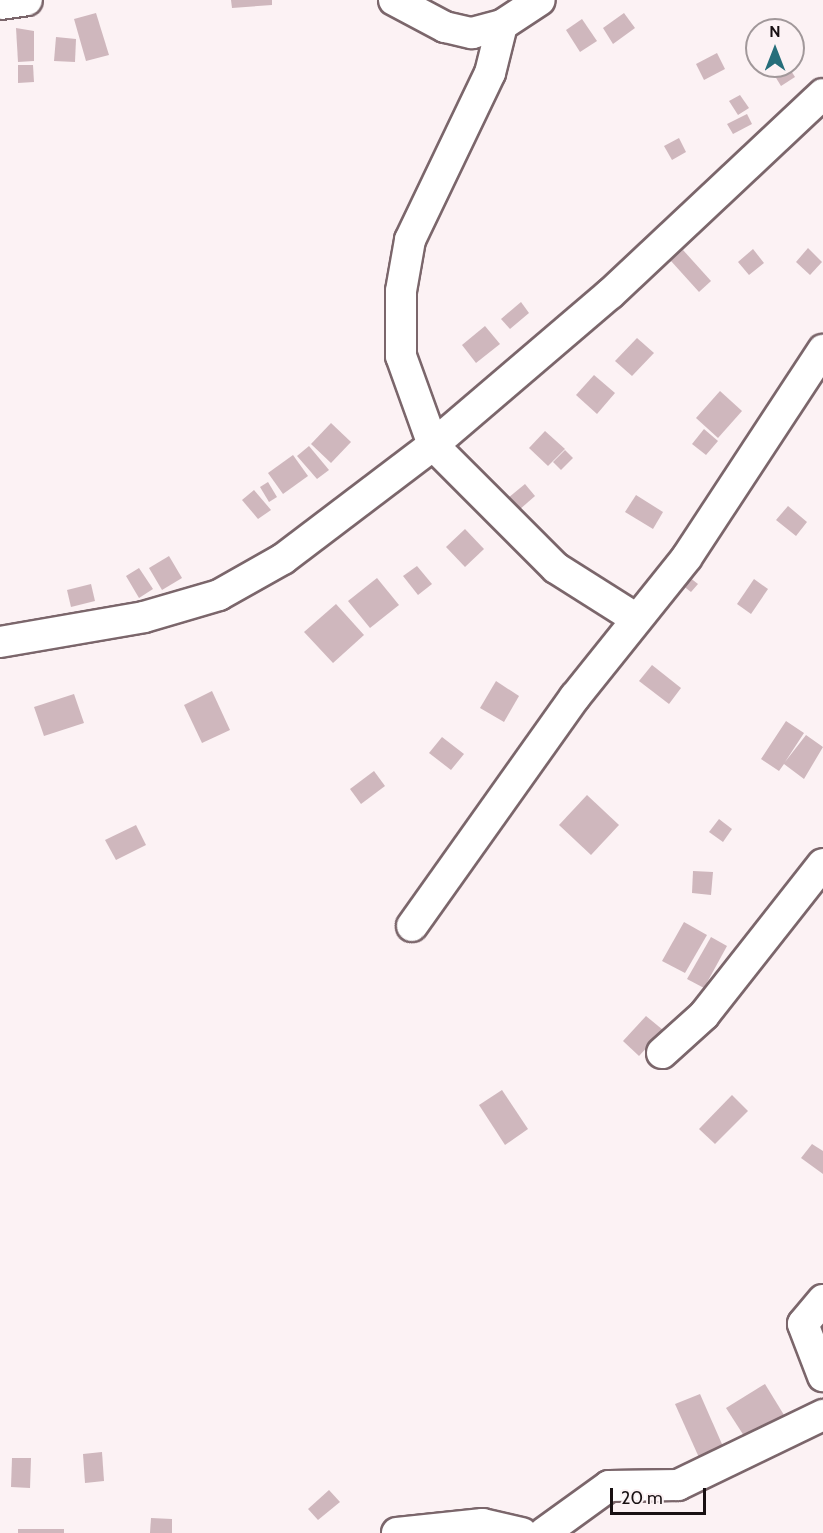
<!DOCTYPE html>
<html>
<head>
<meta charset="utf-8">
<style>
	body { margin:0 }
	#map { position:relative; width:823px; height:1533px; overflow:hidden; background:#fcf2f4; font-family:Cabin,sans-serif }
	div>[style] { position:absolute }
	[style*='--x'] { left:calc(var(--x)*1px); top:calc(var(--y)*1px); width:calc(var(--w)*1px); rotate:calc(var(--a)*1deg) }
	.building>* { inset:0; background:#cfb7bd }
	.roads { filter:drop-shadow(2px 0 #7b666b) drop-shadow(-2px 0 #7b666b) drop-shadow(0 2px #7b666b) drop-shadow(0 -2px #7b666b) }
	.minor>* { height:30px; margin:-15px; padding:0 15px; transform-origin:15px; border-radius:15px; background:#fff }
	span { translate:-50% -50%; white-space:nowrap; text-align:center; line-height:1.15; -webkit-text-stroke:4.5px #fcf2f4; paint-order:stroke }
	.north { position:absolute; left:745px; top:18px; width:60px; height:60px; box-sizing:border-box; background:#fcf2f4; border:2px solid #a1989a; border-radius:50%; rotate:0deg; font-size:16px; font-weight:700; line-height:24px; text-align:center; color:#181012 }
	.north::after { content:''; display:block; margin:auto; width:21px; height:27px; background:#266e7a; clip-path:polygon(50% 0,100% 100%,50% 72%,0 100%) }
	.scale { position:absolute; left:610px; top:1488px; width:96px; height:27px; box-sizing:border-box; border:3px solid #181012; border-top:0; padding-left:8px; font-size:18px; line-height:21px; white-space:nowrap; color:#181012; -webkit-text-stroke:4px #fcf2f4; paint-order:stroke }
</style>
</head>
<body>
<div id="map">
	<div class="building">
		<div style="clip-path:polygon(231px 0,272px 0,272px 5px,232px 8px)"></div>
		<div style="clip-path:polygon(96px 13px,109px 55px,86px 61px,74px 19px)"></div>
		<div style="clip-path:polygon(624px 13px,635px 28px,613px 44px,603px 28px)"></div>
		<div style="clip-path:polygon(582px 19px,597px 41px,580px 52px,566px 30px)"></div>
		<div style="clip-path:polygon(16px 28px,34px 31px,34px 61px,18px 62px)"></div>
		<div style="clip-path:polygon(56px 37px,76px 39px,75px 62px,54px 61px)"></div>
		<div style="clip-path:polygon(717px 53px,725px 69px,704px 80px,696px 64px)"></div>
		<div style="clip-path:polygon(18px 65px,33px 65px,34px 82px,18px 83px)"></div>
		<div style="clip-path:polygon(788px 66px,795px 77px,781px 86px,770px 68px)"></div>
		<div style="clip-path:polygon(740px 95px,749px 108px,738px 115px,729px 101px)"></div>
		<div style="clip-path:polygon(747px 114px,752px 124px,733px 134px,727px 124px)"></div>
		<div style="clip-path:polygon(679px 138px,686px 152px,672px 160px,664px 146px)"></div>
		<div style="clip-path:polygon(808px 248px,822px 262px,810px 275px,796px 262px)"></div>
		<div style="clip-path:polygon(753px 249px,764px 263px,749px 275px,738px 262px)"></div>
		<div style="clip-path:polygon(683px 250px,711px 281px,699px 292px,671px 261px)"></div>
		<div style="clip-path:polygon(521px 302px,529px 313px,510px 329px,501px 319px)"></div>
		<div style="clip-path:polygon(485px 326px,500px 344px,476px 363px,462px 345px)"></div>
		<div style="clip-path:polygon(637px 338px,654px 353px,632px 376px,615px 361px)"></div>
		<div style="clip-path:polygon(594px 375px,615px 393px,597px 414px,576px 395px)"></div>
		<div style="clip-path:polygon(720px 391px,742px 411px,718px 438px,696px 418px)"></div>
		<div style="clip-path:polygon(331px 423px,351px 442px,331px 463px,311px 444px)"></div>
		<div style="clip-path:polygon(704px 429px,718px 441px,706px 455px,692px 444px)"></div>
		<div style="clip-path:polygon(545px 431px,565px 449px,548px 466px,529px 448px)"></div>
		<div style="clip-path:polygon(309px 446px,329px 470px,317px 479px,297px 456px)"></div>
		<div style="clip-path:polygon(565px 450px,573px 458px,561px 470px,553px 462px)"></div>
		<div style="clip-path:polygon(293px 455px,308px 476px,283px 494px,268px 473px)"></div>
		<div style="clip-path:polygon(268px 482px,277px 497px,269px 502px,260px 487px)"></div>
		<div style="clip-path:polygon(525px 484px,535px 496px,519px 510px,508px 498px)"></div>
		<div style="clip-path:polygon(254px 490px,271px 510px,258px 519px,242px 500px)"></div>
		<div style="clip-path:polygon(636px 495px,663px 512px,653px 529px,625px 512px)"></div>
		<div style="clip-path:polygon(788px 506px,807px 522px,796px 536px,776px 520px)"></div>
		<div style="clip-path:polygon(465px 529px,484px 549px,465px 567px,446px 547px)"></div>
		<div style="clip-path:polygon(169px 556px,182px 578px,162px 590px,149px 568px)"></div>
		<div style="clip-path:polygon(417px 566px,432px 584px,418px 595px,403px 576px)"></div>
		<div style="clip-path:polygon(139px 568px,153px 589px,139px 598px,126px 576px)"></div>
		<div style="clip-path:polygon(685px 574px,698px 584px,691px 592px,678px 582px)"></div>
		<div style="clip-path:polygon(377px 578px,399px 605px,370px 628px,348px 601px)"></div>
		<div style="clip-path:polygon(754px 579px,768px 589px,751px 614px,737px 604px)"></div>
		<div style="clip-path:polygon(91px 584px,95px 601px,71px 607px,67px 590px)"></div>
		<div style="clip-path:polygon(336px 604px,364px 635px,333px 663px,304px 632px)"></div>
		<div style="clip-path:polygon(652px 665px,681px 688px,669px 704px,639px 681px)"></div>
		<div style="clip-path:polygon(496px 681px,519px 696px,504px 722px,480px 708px)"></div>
		<div style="clip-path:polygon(212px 691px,230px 730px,202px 743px,184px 705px)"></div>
		<div style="clip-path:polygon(74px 694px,84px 723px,44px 736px,34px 707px)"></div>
		<div style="clip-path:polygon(786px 721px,804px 733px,785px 762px,806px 735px,823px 747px,804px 779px,784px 764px,779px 771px,761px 759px)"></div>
		<div style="clip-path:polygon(442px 737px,464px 754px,451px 770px,429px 753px)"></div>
		<div style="clip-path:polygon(374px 771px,385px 786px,361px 804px,350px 789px)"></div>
		<div style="clip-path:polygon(587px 795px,619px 825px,591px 855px,559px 825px)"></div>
		<div style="clip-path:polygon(719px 819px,732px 829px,723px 842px,709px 832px)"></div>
		<div style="clip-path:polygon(136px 825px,146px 845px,116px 860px,105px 840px)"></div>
		<div style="clip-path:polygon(693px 871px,713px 872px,711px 895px,692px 893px)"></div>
		<div style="clip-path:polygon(684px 922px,707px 935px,685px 973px,662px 961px)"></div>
		<div style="clip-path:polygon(711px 937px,727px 946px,704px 988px,687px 979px)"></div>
		<div style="clip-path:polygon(646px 1016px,663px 1030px,639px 1056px,623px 1041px)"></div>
		<div style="clip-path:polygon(502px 1090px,528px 1129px,505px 1145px,479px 1105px)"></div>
		<div style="clip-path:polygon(732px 1095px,748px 1111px,715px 1144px,699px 1129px)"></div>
		<div style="clip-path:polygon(812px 1144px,823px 1151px,823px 1174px,801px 1158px)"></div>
		<div style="clip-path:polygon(765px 1384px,784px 1415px,746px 1439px,726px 1408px)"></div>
		<div style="clip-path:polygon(700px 1394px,725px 1451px,701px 1462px,675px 1404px)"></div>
		<div style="clip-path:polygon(102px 1452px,104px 1481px,85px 1483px,83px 1454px)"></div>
		<div style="clip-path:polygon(12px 1458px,31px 1458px,30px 1488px,11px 1487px)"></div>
		<div style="clip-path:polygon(329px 1490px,340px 1502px,318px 1520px,308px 1509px)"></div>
		<div style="clip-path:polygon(151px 1518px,172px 1519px,172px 1533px,150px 1533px)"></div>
		<div style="clip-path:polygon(18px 1529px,64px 1529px,64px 1533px,18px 1533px)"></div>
	</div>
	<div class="roads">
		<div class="minor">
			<div style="--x:394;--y:0;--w:58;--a:27.9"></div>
			<div style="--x:445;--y:27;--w:28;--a:13"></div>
			<div style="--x:472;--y:33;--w:31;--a:-15"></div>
			<div style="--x:502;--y:25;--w:45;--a:-33.3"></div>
			<div style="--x:0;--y:4;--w:27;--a:-8"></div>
			<div style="--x:502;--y:25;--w:49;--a:104"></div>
			<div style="--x:490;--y:73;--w:185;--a:115.6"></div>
			<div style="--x:410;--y:240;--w:52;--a:100"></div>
			<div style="--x:401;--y:291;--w:65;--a:90"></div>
			<div style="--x:401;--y:356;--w:95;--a:70.2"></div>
			<div style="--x:433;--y:445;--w:174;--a:45"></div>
			<div style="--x:556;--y:568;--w:93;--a:32.3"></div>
			<div style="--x:0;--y:642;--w:146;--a:-9.8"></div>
			<div style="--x:144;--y:617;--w:78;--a:-16.3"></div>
			<div style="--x:219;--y:595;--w:73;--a:-29.4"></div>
			<div style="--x:283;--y:559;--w:188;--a:-37.2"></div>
			<div style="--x:433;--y:445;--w:233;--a:-40.5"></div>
			<div style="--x:610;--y:294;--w:292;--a:-43.2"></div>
			<div style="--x:412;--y:926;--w:281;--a:-54.6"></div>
			<div style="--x:575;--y:697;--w:179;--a:-51.3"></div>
			<div style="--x:687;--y:557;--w:248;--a:-56.7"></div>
			<div style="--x:662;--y:1053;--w:57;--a:-42.1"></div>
			<div style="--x:704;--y:1015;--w:192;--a:-51.8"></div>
			<div style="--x:823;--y:1300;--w:31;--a:130"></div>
			<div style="--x:803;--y:1324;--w:56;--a:69"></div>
			<div style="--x:397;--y:1533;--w:86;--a:-6"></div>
			<div style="--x:483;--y:1524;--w:40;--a:13"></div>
			<div style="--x:544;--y:1533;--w:80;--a:-35.9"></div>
			<div style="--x:609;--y:1486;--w:69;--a:-0.8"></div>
			<div style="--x:678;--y:1485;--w:161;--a:-25.8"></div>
		</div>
	</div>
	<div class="north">N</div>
	<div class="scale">20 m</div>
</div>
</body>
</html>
